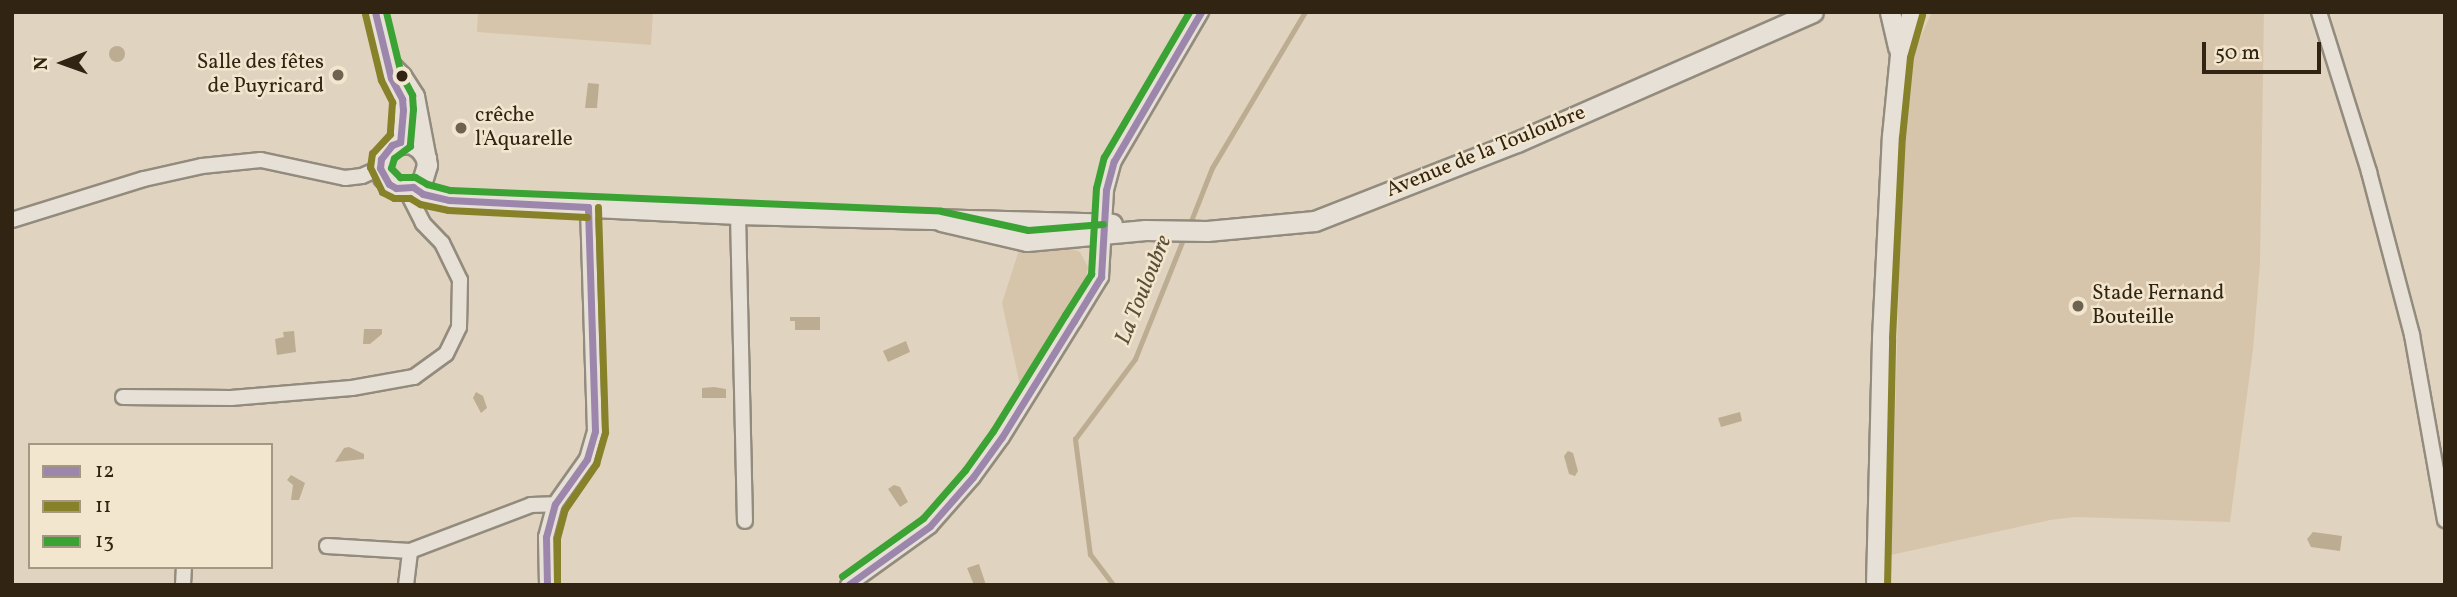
<!DOCTYPE html>
<html>
<head>
<meta charset="utf-8">
<style>
	body { margin:0 }
	#map { position:relative; width:2457px; height:597px; overflow:hidden; background:#e0d4c0; font-family:Vollkorn,serif }
	div>[style] { position:absolute }
	[style*='--x'] { left:calc(var(--x)*1px); top:calc(var(--y)*1px); width:calc(var(--w)*1px); rotate:calc(var(--a)*1deg) }
	.green>* { inset:0; background:#d6c5aa }
	.water>* { inset:0; background:#bcac91 }
	.round { border-radius:50% }
	.stream>* { height:4.5px; margin:-2.25px; padding:0 2.25px; transform-origin:2.25px; border-radius:2.25px; background:#bcac91 }
	.roads { filter:drop-shadow(2px 0 #938b7d) drop-shadow(-2px 0 #938b7d) drop-shadow(0 2px #938b7d) drop-shadow(0 -2px #938b7d) }
	.street>* { height:14px; margin:-7px; padding:0 7px; transform-origin:7px; border-radius:7px; background:#e6e0d6 }
	.secondary>* { height:19px; margin:-9.5px; padding:0 9.5px; transform-origin:9.5px; border-radius:9.5px; background:#e6e0d6 }
	.bus-1>* { height:7px; margin:-3.5px; padding:0 3.5px; transform-origin:3.5px; border-radius:3.5px; background:#9d86ab }
	.bus-2>* { height:7px; margin:-3.5px; padding:0 3.5px; transform-origin:3.5px; border-radius:3.5px; background:#87812a }
	.bus-3>* { height:7px; margin:-3.5px; padding:0 3.5px; transform-origin:3.5px; border-radius:3.5px; background:#3aa333 }
	.dots>* { width:19px; height:19px; translate:-50% -50%; box-sizing:border-box; border:4px solid #f3e6ce; border-radius:50% }
	span { translate:-50% -50%; white-space:nowrap; text-align:center; line-height:1.15; -webkit-text-stroke:5px #f3e6ce; paint-order:stroke }
	.poi-label { font-size:21px; color:#312413 }
	.right { translate:-100% -50%; text-align:right }
	.left { translate:0 -50%; text-align:left }
	.street-label { font-size:21px; color:#312413 }
	.water-label { font-size:23px; color:#5c4e38; font-style:italic }
	.frame { position:absolute; inset:0; border:14px solid #312413; pointer-events:none }
	.legend { position:absolute; left:28px; top:443px; width:245px; height:126px; box-sizing:border-box; background:#f3e6ce; border:2px solid #a59883; margin:0; padding:9px 12px; list-style:none; font-size:21px; color:#312413 }
	.legend li { display:flex; align-items:center; gap:14px; height:35px }
	.legend b { width:35px; border:2px solid #a59883 }
	.north { position:absolute; left:28px; top:28px; width:70px; height:70px; -webkit-text-stroke:5px #f3e6ce; paint-order:stroke; rotate:269deg; font-size:19px; font-weight:700; line-height:28px; text-align:center; color:#312413 }
	.north::after { content:''; display:block; margin:auto; width:24px; height:32px; background:#312413; clip-path:polygon(50% 0,100% 100%,50% 72%,0 100%) }
	.scale { position:absolute; left:2202px; top:42px; width:119px; height:32px; box-sizing:border-box; border:4px solid #312413; border-top:0; padding-left:9px; font-size:21px; line-height:24px; white-space:nowrap; color:#312413; -webkit-text-stroke:5px #f3e6ce; paint-order:stroke }
</style>
</head>
<body>
<div id="map">
	<div class="green">
		<div style="clip-path:polygon(478px 12px,653px 12px,651px 45px,477px 32px)"></div>
		<div style="clip-path:polygon(1932px 12px,2264px 12px,2260px 263px,2253px 350px,2230px 522px,2075px 517px,2050px 520px,1891px 555px,1905px 71px)"></div>
		<div style="clip-path:polygon(1020px 247px,1069px 247px,1080px 252px,1088px 267px,1085px 283px,1021px 390px,1002px 303px)"></div>
	</div>
	<div class="water">
		<div class="round" style="left:109px;top:46px;width:16px;height:16px"></div>
		<div style="clip-path:polygon(588px 83px,599px 84px,597px 108px,585px 108px)"></div>
		<div style="clip-path:polygon(790px 317px,820px 317px,820px 330px,795px 330px,795px 321px,790px 321px)"></div>
		<div style="clip-path:polygon(364px 329px,382px 329px,382px 334px,370px 344px,363px 344px)"></div>
		<div style="clip-path:polygon(294px 331px,296px 352px,277px 355px,275px 339px,284px 337px,283px 332px)"></div>
		<div style="clip-path:polygon(906px 341px,910px 352px,888px 362px,883px 351px)"></div>
		<div style="clip-path:polygon(714px 387px,726px 389px,726px 398px,702px 398px,702px 388px)"></div>
		<div style="clip-path:polygon(476px 392px,483px 396px,487px 408px,481px 413px,473px 398px)"></div>
		<div style="clip-path:polygon(1740px 412px,1742px 421px,1721px 427px,1718px 418px)"></div>
		<div style="clip-path:polygon(349px 447px,364px 454px,364px 459px,335px 462px,344px 448px)"></div>
		<div style="clip-path:polygon(1568px 451px,1573px 453px,1578px 471px,1575px 476px,1569px 474px,1564px 456px)"></div>
		<div style="clip-path:polygon(291px 475px,305px 483px,299px 500px,291px 500px,293px 485px,287px 480px)"></div>
		<div style="clip-path:polygon(894px 485px,900px 487px,908px 502px,900px 507px,888px 489px)"></div>
		<div style="clip-path:polygon(2313px 532px,2342px 536px,2340px 551px,2311px 547px,2307px 539px)"></div>
		<div style="clip-path:polygon(979px 564px,986px 585px,974px 585px,967px 568px)"></div>
	</div>
	<div class="stream">
		<div style="--x:1189;--y:226;--w:62;--a:-68.4"></div>
		<div style="--x:1212;--y:168;--w:182;--a:-59.2"></div>
		<div style="--x:1113;--y:585;--w:38;--a:-127"></div>
		<div style="--x:1090;--y:555;--w:117;--a:-97.4"></div>
		<div style="--x:1075;--y:439;--w:100;--a:-53.1"></div>
		<div style="--x:1135;--y:359;--w:131;--a:-68.1"></div>
	</div>
	<div class="roads">
		<div class="street">
			<div style="--x:2319;--y:12;--w:168;--a:72.6"></div>
			<div style="--x:2369;--y:172;--w:169;--a:75.2"></div>
			<div style="--x:2412;--y:335;--w:188;--a:79.9"></div>
			<div style="--x:738;--y:214;--w:307;--a:88.7"></div>
			<div style="--x:12;--y:220;--w:138;--a:-17.3"></div>
			<div style="--x:144;--y:179;--w:59;--a:-12.6"></div>
			<div style="--x:202;--y:166;--w:59;--a:-5.8"></div>
			<div style="--x:261;--y:160;--w:86;--a:12.1"></div>
			<div style="--x:345;--y:178;--w:17;--a:-7"></div>
			<div style="--x:362;--y:176;--w:20;--a:-24"></div>
			<div style="--x:123;--y:397;--w:108;--a:0.5"></div>
			<div style="--x:231;--y:398;--w:121;--a:-4.7"></div>
			<div style="--x:352;--y:388;--w:63;--a:-10.1"></div>
			<div style="--x:414;--y:377;--w:39;--a:-36"></div>
			<div style="--x:446;--y:354;--w:30;--a:-64"></div>
			<div style="--x:459;--y:327;--w:47;--a:-88.8"></div>
			<div style="--x:460;--y:280;--w:41;--a:-115.9"></div>
			<div style="--x:442;--y:243;--w:28;--a:-134"></div>
			<div style="--x:423;--y:223;--w:38;--a:-117"></div>
			<div style="--x:327;--y:546;--w:83;--a:3.4"></div>
			<div style="--x:410;--y:551;--w:129;--a:-20.8"></div>
			<div style="--x:531;--y:505;--w:24;--a:-2"></div>
			<div style="--x:183;--y:585;--w:18;--a:-87"></div>
			<div style="--x:406;--y:585;--w:34;--a:-83"></div>
			<div style="--x:547;--y:585;--w:48;--a:-91.2"></div>
			<div style="--x:546;--y:537;--w:34;--a:-75"></div>
			<div style="--x:555;--y:504;--w:55;--a:-54.6"></div>
			<div style="--x:587;--y:459;--w:29;--a:-74"></div>
			<div style="--x:595;--y:431;--w:224;--a:-91.8"></div>
			<div style="--x:848;--y:585;--w:101;--a:-35.7"></div>
			<div style="--x:930;--y:526;--w:65;--a:-48.7"></div>
			<div style="--x:973;--y:477;--w:49;--a:-54.1"></div>
			<div style="--x:1002;--y:437;--w:137;--a:-58.2"></div>
			<div style="--x:1074;--y:321;--w:52;--a:-58.5"></div>
			<div style="--x:1101;--y:277;--w:87;--a:-86.7"></div>
			<div style="--x:1106;--y:190;--w:30;--a:-75"></div>
			<div style="--x:1114;--y:161;--w:173;--a:-59.7"></div>
		</div>
		<div class="secondary">
			<div style="--x:375;--y:12;--w:68;--a:76.4"></div>
			<div style="--x:391;--y:78;--w:24;--a:62"></div>
			<div style="--x:402;--y:99;--w:21;--a:85"></div>
			<div style="--x:404;--y:120;--w:22;--a:100"></div>
			<div style="--x:1890;--y:12;--w:37;--a:77"></div>
			<div style="--x:387;--y:62;--w:20;--a:45"></div>
			<div style="--x:401;--y:76;--w:24;--a:57"></div>
			<div style="--x:414;--y:96;--w:70;--a:79.3"></div>
			<div style="--x:427;--y:165;--w:17;--a:107"></div>
			<div style="--x:422;--y:181;--w:11;--a:146"></div>
			<div style="--x:413;--y:187;--w:17;--a:177"></div>
			<div style="--x:396;--y:188;--w:17;--a:-140"></div>
			<div style="--x:383;--y:177;--w:18;--a:-96"></div>
			<div style="--x:381;--y:159;--w:18;--a:-52"></div>
			<div style="--x:392;--y:145;--w:19;--a:-6"></div>
			<div style="--x:411;--y:143;--w:11;--a:34"></div>
			<div style="--x:420;--y:149;--w:11;--a:56"></div>
			<div style="--x:413;--y:187;--w:12;--a:35"></div>
			<div style="--x:423;--y:194;--w:27;--a:13"></div>
			<div style="--x:449;--y:200;--w:289;--a:2.8"></div>
			<div style="--x:738;--y:214;--w:374;--a:1.5"></div>
			<div style="--x:941;--y:221;--w:88;--a:13.1"></div>
			<div style="--x:1027;--y:241;--w:119;--a:-5.3"></div>
			<div style="--x:1145;--y:230;--w:62;--a:0.9"></div>
			<div style="--x:1207;--y:231;--w:108;--a:-5.3"></div>
			<div style="--x:1315;--y:221;--w:217;--a:-21.4"></div>
			<div style="--x:1517;--y:142;--w:323;--a:-23.7"></div>
			<div style="--x:1876;--y:585;--w:247;--a:-88.6"></div>
			<div style="--x:1882;--y:338;--w:202;--a:-87.2"></div>
			<div style="--x:1892;--y:136;--w:81;--a:-84.4"></div>
			<div style="--x:1900;--y:55;--w:45;--a:-74.4"></div>
		</div>
	</div>
	<div class="bus-1">
		<div style="--x:375;--y:12;--w:68;--a:76.4"></div>
		<div style="--x:391;--y:78;--w:24;--a:62"></div>
		<div style="--x:402;--y:99;--w:11;--a:85"></div>
		<div style="--x:403;--y:110;--w:32;--a:95"></div>
		<div style="--x:400;--y:142;--w:9;--a:159"></div>
		<div style="--x:392;--y:145;--w:18;--a:128"></div>
		<div style="--x:381;--y:159;--w:9;--a:96"></div>
		<div style="--x:380;--y:168;--w:18;--a:61"></div>
		<div style="--x:389;--y:184;--w:8;--a:30"></div>
		<div style="--x:396;--y:188;--w:17;--a:-3"></div>
		<div style="--x:413;--y:187;--w:12;--a:35"></div>
		<div style="--x:423;--y:194;--w:27;--a:13"></div>
		<div style="--x:449;--y:200;--w:139;--a:2.9"></div>
		<div style="--x:547;--y:585;--w:48;--a:-91.2"></div>
		<div style="--x:546;--y:537;--w:34;--a:-75"></div>
		<div style="--x:555;--y:504;--w:55;--a:-54.6"></div>
		<div style="--x:587;--y:459;--w:29;--a:-74"></div>
		<div style="--x:595;--y:431;--w:224;--a:-91.8"></div>
		<div style="--x:848;--y:585;--w:101;--a:-35.7"></div>
		<div style="--x:930;--y:526;--w:65;--a:-48.7"></div>
		<div style="--x:973;--y:477;--w:49;--a:-54.1"></div>
		<div style="--x:1002;--y:437;--w:137;--a:-58.2"></div>
		<div style="--x:1074;--y:321;--w:52;--a:-58.5"></div>
		<div style="--x:1101;--y:277;--w:87;--a:-86.7"></div>
		<div style="--x:1106;--y:190;--w:30;--a:-75"></div>
		<div style="--x:1114;--y:161;--w:173;--a:-59.7"></div>
	</div>
	<div class="bus-2">
		<div style="--x:365;--y:14;--w:68;--a:76.4"></div>
		<div style="--x:381;--y:80;--w:25;--a:63"></div>
		<div style="--x:392;--y:102;--w:32;--a:94"></div>
		<div style="--x:390;--y:134;--w:26;--a:133"></div>
		<div style="--x:372;--y:153;--w:14;--a:98"></div>
		<div style="--x:370;--y:167;--w:28;--a:64"></div>
		<div style="--x:382;--y:192;--w:13;--a:27"></div>
		<div style="--x:394;--y:198;--w:16;--a:0"></div>
		<div style="--x:410;--y:198;--w:12;--a:31"></div>
		<div style="--x:420;--y:204;--w:29;--a:12"></div>
		<div style="--x:448;--y:210;--w:139;--a:2.9"></div>
		<div style="--x:557;--y:585;--w:47;--a:-90"></div>
		<div style="--x:557;--y:538;--w:30;--a:-75"></div>
		<div style="--x:565;--y:509;--w:55;--a:-55.4"></div>
		<div style="--x:596;--y:464;--w:33;--a:-74"></div>
		<div style="--x:605;--y:432;--w:225;--a:-91.8"></div>
		<div style="--x:1887;--y:585;--w:247;--a:-88.8"></div>
		<div style="--x:1892;--y:338;--w:201;--a:-87.2"></div>
		<div style="--x:1902;--y:137;--w:80;--a:-84.3"></div>
		<div style="--x:1910;--y:57;--w:44;--a:-74.1"></div>
	</div>
	<div class="bus-3">
		<div style="--x:386;--y:12;--w:64;--a:76.4"></div>
		<div style="--x:401;--y:74;--w:24;--a:62"></div>
		<div style="--x:412;--y:95;--w:14;--a:86"></div>
		<div style="--x:413;--y:109;--w:37;--a:95"></div>
		<div style="--x:410;--y:146;--w:20;--a:143"></div>
		<div style="--x:394;--y:158;--w:10;--a:107"></div>
		<div style="--x:391;--y:168;--w:13;--a:45"></div>
		<div style="--x:400;--y:177;--w:15;--a:0"></div>
		<div style="--x:415;--y:177;--w:14;--a:30"></div>
		<div style="--x:427;--y:184;--w:24;--a:15"></div>
		<div style="--x:450;--y:190;--w:491;--a:2.4"></div>
		<div style="--x:941;--y:211;--w:89;--a:12.3"></div>
		<div style="--x:1028;--y:230;--w:75;--a:-4.6"></div>
		<div style="--x:842;--y:576;--w:100;--a:-35.6"></div>
		<div style="--x:923;--y:518;--w:64;--a:-48.8"></div>
		<div style="--x:965;--y:470;--w:48;--a:-54.3"></div>
		<div style="--x:993;--y:431;--w:137;--a:-58.2"></div>
		<div style="--x:1065;--y:315;--w:49;--a:-57.6"></div>
		<div style="--x:1091;--y:274;--w:86;--a:-86.7"></div>
		<div style="--x:1096;--y:188;--w:32;--a:-76"></div>
		<div style="--x:1104;--y:157;--w:168;--a:-59.6"></div>
	</div>
	<div class="dots">
		<div style="left:338px;top:75px;background:#6e6250"></div>
		<div style="left:402px;top:76px;background:#312413"></div>
		<div style="left:461px;top:128px;background:#6e6250"></div>
		<div style="left:2078px;top:306px;background:#6e6250"></div>
	</div>
	<div class="poi-label">
		<span class="right" style="left:324px;top:75px">Salle des fêtes<br>de Puyricard</span>
		<span class="left" style="left:475px;top:128px">crêche<br>l'Aquarelle</span>
		<span class="left" style="left:2092px;top:306px">Stade Fernand<br>Bouteille</span>
	</div>
	<div class="street-label">
		<span style="left:1486px;top:152px;rotate:-22deg">Avenue de la Touloubre</span>
	</div>
	<div class="water-label">
		<span style="left:1144px;top:290px;rotate:-68deg">La Touloubre</span>
	</div>
	<div class="frame"></div>
	<ul class="legend">
	<li><b style="height:9px;background:#9d86ab"></b>12</li>
	<li><b style="height:9px;background:#87812a"></b>11</li>
	<li><b style="height:9px;background:#3aa333"></b>13</li>
	</ul>
	<div class="north">N</div>
	<div class="scale">50 m</div>
</div>
</body>
</html>
